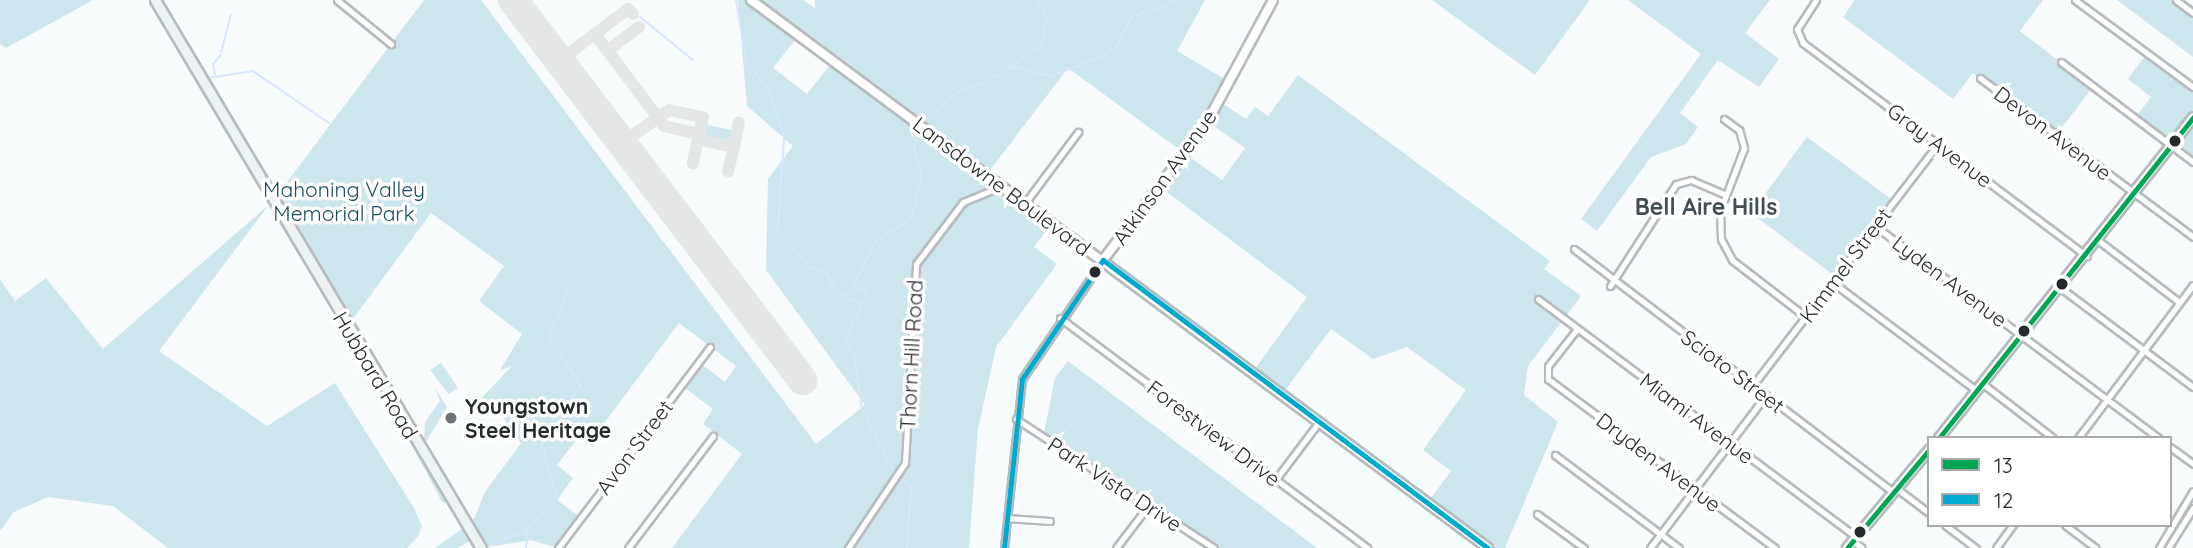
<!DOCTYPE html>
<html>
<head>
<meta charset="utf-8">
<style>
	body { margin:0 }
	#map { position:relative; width:2193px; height:548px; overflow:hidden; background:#f7fbfc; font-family:Quicksand,sans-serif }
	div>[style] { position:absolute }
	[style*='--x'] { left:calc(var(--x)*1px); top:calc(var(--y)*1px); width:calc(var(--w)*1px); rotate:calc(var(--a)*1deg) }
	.green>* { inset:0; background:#cde5ed }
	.stream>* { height:2px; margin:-1px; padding:0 1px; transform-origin:1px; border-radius:1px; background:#d6e6fc }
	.taxiway>* { height:12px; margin:-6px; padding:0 6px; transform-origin:6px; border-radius:6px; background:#e4e6e7 }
	.runway>* { height:30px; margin:-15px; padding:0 15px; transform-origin:15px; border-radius:15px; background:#e4e6e7 }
	.roads { filter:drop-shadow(2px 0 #b7bbbd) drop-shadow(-2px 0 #b7bbbd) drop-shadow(0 2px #b7bbbd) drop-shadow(0 -2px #b7bbbd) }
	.street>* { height:5px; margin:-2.5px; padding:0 2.5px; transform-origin:2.5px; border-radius:2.5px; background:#fefeff }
	.secondary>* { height:8px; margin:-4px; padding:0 4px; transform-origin:4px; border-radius:4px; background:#fefeff }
	.primary>* { height:9px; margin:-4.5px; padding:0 4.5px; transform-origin:4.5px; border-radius:4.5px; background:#ebf3f4 }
	.bus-1>* { height:5px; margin:-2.5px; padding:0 2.5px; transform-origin:2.5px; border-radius:2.5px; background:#00a651 }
	.bus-2>* { height:5px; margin:-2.5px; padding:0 2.5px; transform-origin:2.5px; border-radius:2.5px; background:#00a9ce }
	.dots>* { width:19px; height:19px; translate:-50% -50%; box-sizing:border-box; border:4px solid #fff; border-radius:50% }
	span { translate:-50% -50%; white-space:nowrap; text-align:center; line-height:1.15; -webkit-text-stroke:7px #fff; paint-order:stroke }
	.street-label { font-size:21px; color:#252b2d }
	.park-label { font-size:21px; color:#174f60 }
	.poi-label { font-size:21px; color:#252b2d; font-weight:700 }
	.left { translate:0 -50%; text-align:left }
	.neighbourhood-label { font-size:23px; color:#414e53; font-weight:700 }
	.legend { position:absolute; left:1927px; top:436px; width:245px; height:91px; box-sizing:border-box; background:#fff; border:2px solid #a8aaab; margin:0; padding:9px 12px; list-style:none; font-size:21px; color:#252b2d }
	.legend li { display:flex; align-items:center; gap:14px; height:35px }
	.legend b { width:35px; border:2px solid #a8aaab }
</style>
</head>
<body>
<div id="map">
	<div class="green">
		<div style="clip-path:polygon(0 0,93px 0,6px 48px,0 44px)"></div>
		<div style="clip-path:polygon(evenodd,424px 0,481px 0,816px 444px,865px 405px,766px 270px,768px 179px,793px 146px,747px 106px,738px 0,803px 0,815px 8px,815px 0,1205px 0,1177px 51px,1230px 82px,1220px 102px,1246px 119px,1255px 107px,1268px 116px,1298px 75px,1550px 261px,1544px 269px,1581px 296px,1528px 366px,1524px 395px,1558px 422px,1505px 548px,1488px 548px,1427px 503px,1451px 471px,1423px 450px,1466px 390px,1407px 347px,1373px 359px,1331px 329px,1282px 394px,1252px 373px,1307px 297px,1159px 186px,1184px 153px,1068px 68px,987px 174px,1052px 223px,1034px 247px,1057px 264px,996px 347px,978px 429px,969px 548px,672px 548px,742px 454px,703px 424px,713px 409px,681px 385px,699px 362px,725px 382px,736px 366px,679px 323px,593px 438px,577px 439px,557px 465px,573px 478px,557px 500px,581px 518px,558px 548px,531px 540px,481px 548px,474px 538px,458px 548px,435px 548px,473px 521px,485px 492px,521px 443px,490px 399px,473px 407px,512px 366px,500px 370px,522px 334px,479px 301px,504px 266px,431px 213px,347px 327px,271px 202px,159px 351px,267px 426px,335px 383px,414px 508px,422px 526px,418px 536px,407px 548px,168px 548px,113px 506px,48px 497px,14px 512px,0 531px,0 279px,15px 301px,46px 278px,103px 349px,272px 202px,424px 0,799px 35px,833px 61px,807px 94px,773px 68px,799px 35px,424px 0,1208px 122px,1245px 148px,1222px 180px,1184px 153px,1208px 122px)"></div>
		<div style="clip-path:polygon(1432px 0,1590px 0,1535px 75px)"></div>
		<div style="clip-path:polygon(1628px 0,1770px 0,1745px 33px,1779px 59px,1759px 87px,1718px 60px,1680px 113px,1698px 127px,1686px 144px,1651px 157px,1597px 231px,1581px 219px,1701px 54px)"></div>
		<div style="clip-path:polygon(1855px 0,2043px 0,2020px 31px,2093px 87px,2056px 135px,1973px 73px,1953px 99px,1843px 17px)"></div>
		<div style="clip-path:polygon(2117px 0,2176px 0,2193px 13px,2193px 57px)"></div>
		<div style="clip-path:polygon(2147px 53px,2193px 87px,2193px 162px,2134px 119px,2151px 97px,2128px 79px)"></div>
		<div style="clip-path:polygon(707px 125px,732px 130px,733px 140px,703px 136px)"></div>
		<div style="clip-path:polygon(1807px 137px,1894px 201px,1836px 277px,1751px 213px)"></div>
		<div style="clip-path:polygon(1068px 361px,1317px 548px,1214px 548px,1043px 438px,1055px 378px)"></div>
		<div style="clip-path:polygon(441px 363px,458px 388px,449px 394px,430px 370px)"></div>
		<div style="clip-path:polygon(435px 388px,447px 407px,424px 445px,425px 422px,440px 401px)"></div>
		<div style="clip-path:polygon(394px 411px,449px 503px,442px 502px)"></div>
	</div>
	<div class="stream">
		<div style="--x:736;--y:0;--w:61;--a:80.5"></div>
		<div style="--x:746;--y:60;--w:39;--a:53"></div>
		<div style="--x:769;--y:91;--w:49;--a:72.3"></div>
		<div style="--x:784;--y:138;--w:91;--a:93.8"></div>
		<div style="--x:640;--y:17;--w:68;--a:39.1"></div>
		<div style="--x:221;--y:52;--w:38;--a:-75"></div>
		<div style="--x:1012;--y:67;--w:40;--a:13"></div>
		<div style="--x:1051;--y:76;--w:48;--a:-20.7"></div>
		<div style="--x:1096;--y:59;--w:23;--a:-31"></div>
		<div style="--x:1116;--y:47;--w:34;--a:-63"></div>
		<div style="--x:1131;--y:17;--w:51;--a:-19.5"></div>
		<div style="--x:215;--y:74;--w:10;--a:-101"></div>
		<div style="--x:213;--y:64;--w:12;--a:-48"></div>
		<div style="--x:208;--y:78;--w:46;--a:-8.8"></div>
		<div style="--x:253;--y:71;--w:92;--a:34.4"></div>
		<div style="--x:925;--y:120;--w:41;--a:-41.1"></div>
		<div style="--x:956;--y:93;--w:48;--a:-22.2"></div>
		<div style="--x:1000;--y:75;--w:51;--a:-36.2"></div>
		<div style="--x:1041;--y:45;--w:25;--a:-76"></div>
		<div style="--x:1047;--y:21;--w:23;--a:-113"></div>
		<div style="--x:787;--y:241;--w:35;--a:49"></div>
		<div style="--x:810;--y:267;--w:18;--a:19"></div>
		<div style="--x:827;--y:273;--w:20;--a:66"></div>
		<div style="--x:835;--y:291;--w:30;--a:27"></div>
		<div style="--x:894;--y:472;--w:70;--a:-117.3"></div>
		<div style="--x:862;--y:410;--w:55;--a:-98.4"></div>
		<div style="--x:854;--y:356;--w:17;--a:-121"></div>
		<div style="--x:845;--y:341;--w:53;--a:-65.4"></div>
		<div style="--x:867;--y:293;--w:16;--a:-153"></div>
		<div style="--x:853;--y:286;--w:51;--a:-62.9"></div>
		<div style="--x:876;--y:241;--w:41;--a:-32.2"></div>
		<div style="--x:911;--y:219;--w:45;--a:-76"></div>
		<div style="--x:922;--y:175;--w:27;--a:-107"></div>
		<div style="--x:914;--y:149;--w:19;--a:-81"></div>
		<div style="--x:904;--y:480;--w:12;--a:55"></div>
		<div style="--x:911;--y:490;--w:58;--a:93.9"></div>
		<div style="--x:488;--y:546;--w:43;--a:-23"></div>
		<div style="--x:528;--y:529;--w:43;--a:-49.7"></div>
		<div style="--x:556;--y:496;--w:54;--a:-105.1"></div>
		<div style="--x:542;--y:444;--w:16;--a:-76"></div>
		<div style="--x:546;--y:428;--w:55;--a:-50.2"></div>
		<div style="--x:581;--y:386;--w:59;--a:-122.6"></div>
		<div style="--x:549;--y:336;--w:56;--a:-67.1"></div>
		<div style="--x:526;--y:548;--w:18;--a:-84"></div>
	</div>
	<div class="taxiway">
		<div style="--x:595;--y:34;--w:115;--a:53.1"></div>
		<div style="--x:664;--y:126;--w:36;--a:13"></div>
		<div style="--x:699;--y:134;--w:30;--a:102"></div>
		<div style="--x:607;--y:51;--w:40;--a:-37"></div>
		<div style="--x:559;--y:61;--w:86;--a:-37"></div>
		<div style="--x:628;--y:9;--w:7;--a:45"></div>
		<div style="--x:698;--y:139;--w:37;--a:13"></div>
		<div style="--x:734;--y:147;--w:25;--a:104"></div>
		<div style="--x:622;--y:143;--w:57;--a:-35.1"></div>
		<div style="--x:669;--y:110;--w:35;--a:12"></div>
		<div style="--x:703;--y:117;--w:17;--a:103"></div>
		<div style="--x:734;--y:147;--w:25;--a:-79"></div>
	</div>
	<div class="runway">
		<div style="--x:513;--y:0;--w:478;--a:52.7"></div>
	</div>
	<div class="roads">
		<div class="street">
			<div style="--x:337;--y:0;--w:70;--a:39.2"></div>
			<div style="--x:1816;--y:0;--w:35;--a:123"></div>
			<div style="--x:1797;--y:29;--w:15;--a:67"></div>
			<div style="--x:1803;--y:43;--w:355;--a:36.9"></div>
			<div style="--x:2075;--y:0;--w:147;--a:36.4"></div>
			<div style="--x:2176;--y:0;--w:21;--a:37"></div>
			<div style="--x:2061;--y:62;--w:166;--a:37.1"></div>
			<div style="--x:1980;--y:78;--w:266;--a:36.7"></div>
			<div style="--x:1724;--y:119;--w:19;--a:36"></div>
			<div style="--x:1739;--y:130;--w:19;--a:74"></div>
			<div style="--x:1744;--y:148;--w:67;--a:110.9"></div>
			<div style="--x:1720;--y:211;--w:28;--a:88"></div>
			<div style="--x:1721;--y:239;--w:24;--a:62"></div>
			<div style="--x:1732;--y:260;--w:93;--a:37.6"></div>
			<div style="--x:1025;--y:203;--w:89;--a:-53.3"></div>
			<div style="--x:1875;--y:226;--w:354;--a:36.8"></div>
			<div style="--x:2099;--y:241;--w:101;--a:37.3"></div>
			<div style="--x:1574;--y:249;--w:401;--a:37.3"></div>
			<div style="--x:1832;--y:282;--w:181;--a:36.9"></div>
			<div style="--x:1610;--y:286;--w:121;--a:-57.1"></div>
			<div style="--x:1676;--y:184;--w:16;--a:-15"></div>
			<div style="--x:1691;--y:180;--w:38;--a:23"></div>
			<div style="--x:2062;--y:289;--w:164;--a:36.8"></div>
			<div style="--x:1538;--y:299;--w:397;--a:36.8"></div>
			<div style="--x:1060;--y:318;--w:384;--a:36.8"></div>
			<div style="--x:1577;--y:329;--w:47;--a:128.1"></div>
			<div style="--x:1548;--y:366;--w:13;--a:90"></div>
			<div style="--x:1548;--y:379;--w:283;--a:36.7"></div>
			<div style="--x:1983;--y:384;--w:88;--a:37.6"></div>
			<div style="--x:1753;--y:385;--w:304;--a:-52.5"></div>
			<div style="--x:1016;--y:419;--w:236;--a:33.1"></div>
			<div style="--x:2078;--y:438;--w:191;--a:-53.1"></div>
			<div style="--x:2170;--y:447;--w:29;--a:36"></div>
			<div style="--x:1555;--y:455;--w:155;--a:36.9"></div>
			<div style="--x:1276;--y:479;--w:71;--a:-53"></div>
			<div style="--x:1896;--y:488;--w:41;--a:37.1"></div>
			<div style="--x:1537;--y:514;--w:58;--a:35.9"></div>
			<div style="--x:1007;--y:518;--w:43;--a:4"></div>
			<div style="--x:1945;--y:525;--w:39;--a:37"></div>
			<div style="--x:2065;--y:525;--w:38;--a:37"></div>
			<div style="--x:1853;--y:541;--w:11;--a:38"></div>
			<div style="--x:558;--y:548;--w:252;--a:-52.9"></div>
			<div style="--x:628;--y:548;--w:141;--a:-52.8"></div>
			<div style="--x:848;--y:548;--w:102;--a:-56.2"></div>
			<div style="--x:905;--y:463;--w:199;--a:-86.8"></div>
			<div style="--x:916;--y:264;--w:78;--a:-52.8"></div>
			<div style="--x:963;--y:202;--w:42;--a:-22.3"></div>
			<div style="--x:1004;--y:548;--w:170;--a:-83.9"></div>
			<div style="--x:1022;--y:379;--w:144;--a:-55.8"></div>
			<div style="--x:1116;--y:548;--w:53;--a:-52.7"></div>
			<div style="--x:1650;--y:548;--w:192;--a:-52.8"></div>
			<div style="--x:1996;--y:548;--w:29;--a:-54"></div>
			<div style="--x:2159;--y:548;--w:66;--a:-59.2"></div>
			<div style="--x:2168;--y:548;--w:47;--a:-58"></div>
		</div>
		<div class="secondary">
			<div style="--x:751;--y:0;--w:918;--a:36.63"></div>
			<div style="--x:1103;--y:260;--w:168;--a:-52.7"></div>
			<div style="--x:1205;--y:126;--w:143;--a:-61.6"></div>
			<div style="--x:1939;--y:438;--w:409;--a:-51.6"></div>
			<div style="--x:1847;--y:548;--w:128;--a:-50.1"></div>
		</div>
		<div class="primary">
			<div style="--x:155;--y:0;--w:638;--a:59.25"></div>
		</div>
	</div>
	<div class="bus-1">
		<div style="--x:1939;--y:438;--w:409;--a:-51.6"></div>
		<div style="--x:1847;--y:548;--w:128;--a:-50.1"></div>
	</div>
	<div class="bus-2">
		<div style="--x:1103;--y:260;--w:481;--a:36.8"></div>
		<div style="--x:1004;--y:548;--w:170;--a:-83.9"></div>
		<div style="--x:1022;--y:379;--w:144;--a:-55.8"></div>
	</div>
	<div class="dots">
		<div style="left:2175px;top:141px;background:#252b2d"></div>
		<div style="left:1095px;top:272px;background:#252b2d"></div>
		<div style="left:2062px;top:284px;background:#252b2d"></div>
		<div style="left:2024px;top:331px;background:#252b2d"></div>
		<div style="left:451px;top:418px;background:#6e7475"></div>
		<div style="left:1860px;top:532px;background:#252b2d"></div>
	</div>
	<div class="street-label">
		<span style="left:2053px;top:133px;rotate:37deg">Devon Avenue</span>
		<span style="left:1940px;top:145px;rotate:37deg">Gray Avenue</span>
		<span style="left:1164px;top:177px;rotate:-54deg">Atkinson Avenue</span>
		<span style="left:1002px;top:186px;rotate:37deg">Lansdowne Boulevard</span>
		<span style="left:1845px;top:265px;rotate:-53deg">Kimmel Street</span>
		<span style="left:1950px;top:281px;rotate:37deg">Lyden Avenue</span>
		<span style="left:911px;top:355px;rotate:-87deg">Thorn Hill Road</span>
		<span style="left:1733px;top:371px;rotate:37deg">Scioto Street</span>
		<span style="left:376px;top:375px;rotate:59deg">Hubbard Road</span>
		<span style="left:1697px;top:418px;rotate:37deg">Miami Avenue</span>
		<span style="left:1214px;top:433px;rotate:37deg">Forestview Drive</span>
		<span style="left:634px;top:447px;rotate:-53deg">Avon Street</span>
		<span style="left:1659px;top:462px;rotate:37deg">Dryden Avenue</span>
		<span style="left:1115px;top:484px;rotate:33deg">Park Vista Drive</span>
	</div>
	<div class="park-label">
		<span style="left:344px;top:201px">Mahoning Valley<br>Memorial Park</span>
	</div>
	<div class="poi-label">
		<span class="left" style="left:465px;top:418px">Youngstown<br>Steel Heritage</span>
	</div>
	<div class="neighbourhood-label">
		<span style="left:1706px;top:207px">Bell Aire Hills</span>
	</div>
	<ul class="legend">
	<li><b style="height:9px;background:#00a651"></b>13</li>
	<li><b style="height:9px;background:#00a9ce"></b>12</li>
	</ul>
</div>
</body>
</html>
